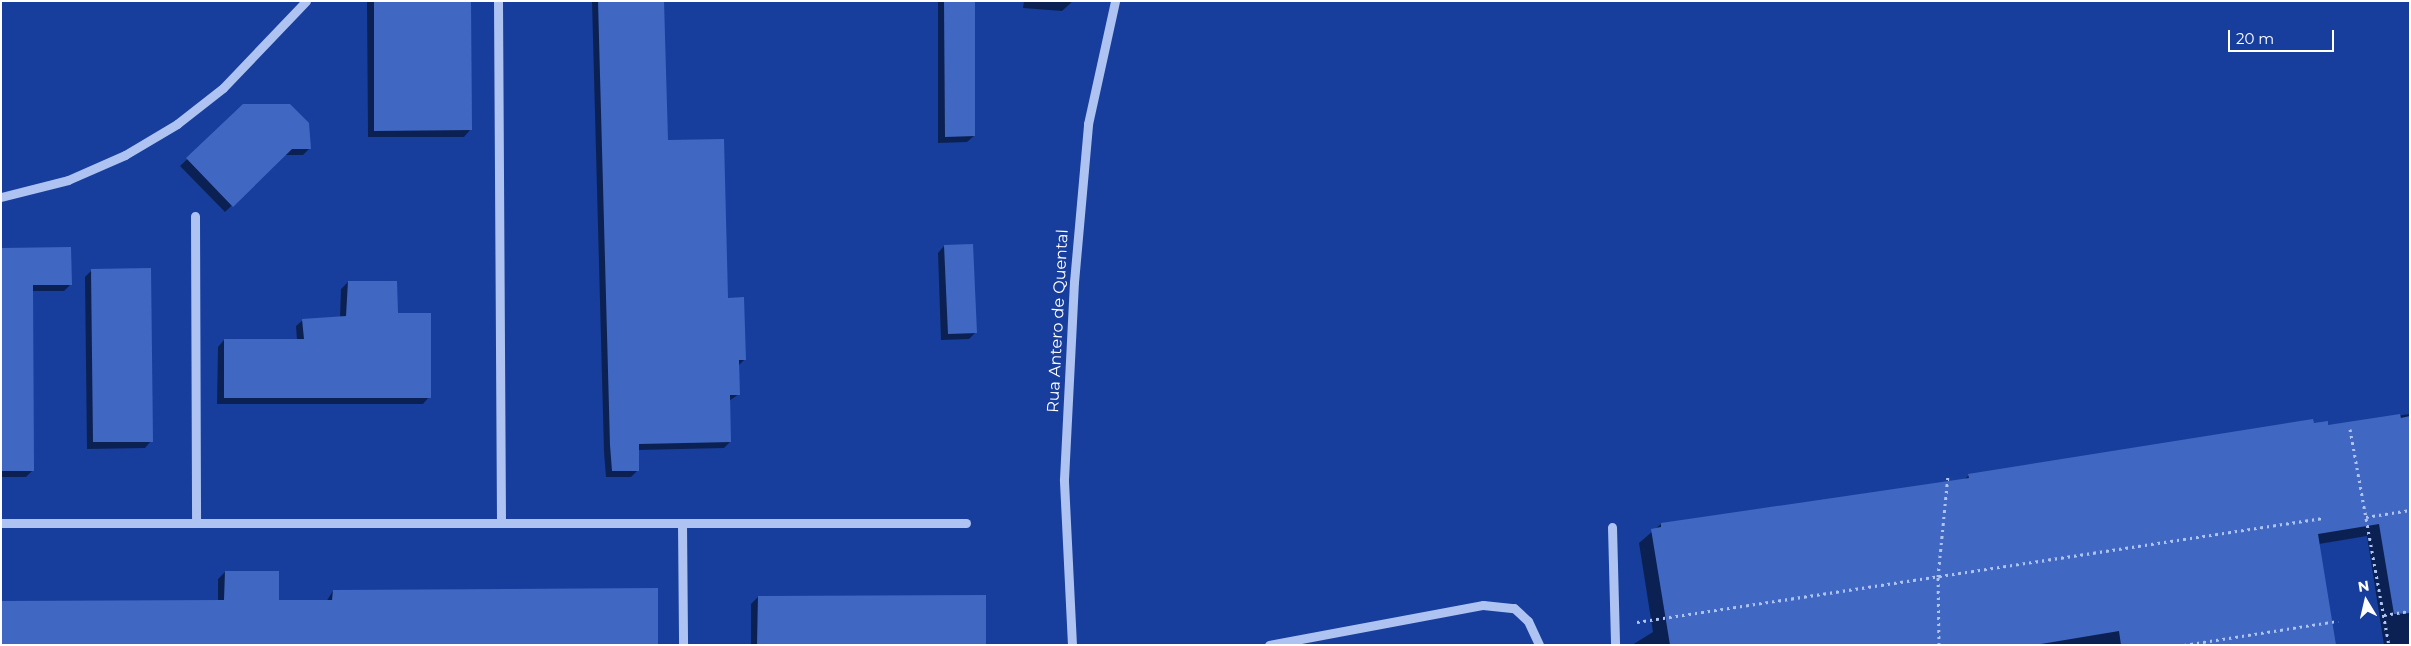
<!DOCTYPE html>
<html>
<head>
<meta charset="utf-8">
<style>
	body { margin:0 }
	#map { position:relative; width:2411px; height:646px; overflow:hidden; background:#173e9c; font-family:Montserrat,sans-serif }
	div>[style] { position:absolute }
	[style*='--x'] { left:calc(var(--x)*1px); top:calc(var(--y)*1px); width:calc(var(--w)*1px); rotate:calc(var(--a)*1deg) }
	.shadow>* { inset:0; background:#0007 }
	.building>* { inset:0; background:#4068c2 }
	.path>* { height:3px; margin-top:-1.5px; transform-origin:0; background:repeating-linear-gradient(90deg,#aec3f2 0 2.5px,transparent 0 6.5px) }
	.minor>* { height:9px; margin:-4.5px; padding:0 4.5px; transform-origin:4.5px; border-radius:4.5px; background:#aec3f2 }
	span { translate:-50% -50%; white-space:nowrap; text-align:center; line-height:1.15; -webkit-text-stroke:4.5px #173e9c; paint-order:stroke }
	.street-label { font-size:16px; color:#fff }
	.frame { position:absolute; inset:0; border:2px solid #fff; pointer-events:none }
	.north { position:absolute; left:2341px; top:576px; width:50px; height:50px; -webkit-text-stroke:4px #173e9c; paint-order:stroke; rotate:351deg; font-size:14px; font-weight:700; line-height:20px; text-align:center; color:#fff }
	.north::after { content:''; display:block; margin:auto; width:18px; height:22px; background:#fff; clip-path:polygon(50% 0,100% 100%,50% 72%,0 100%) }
	.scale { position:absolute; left:2228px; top:30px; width:106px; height:22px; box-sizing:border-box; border:2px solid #fff; border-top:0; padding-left:6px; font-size:15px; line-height:18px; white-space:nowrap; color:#fff; -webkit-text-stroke:4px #173e9c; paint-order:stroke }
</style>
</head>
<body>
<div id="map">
	<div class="shadow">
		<div style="clip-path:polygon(367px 1px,470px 1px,470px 130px,464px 137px,368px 137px)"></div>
		<div style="clip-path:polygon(592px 1px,663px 1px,666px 141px,745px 359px,738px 366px,739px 394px,729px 401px,730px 442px,724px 448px,638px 450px,638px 470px,631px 477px,606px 477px,604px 452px)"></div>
		<div style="clip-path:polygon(938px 1px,972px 1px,974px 136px,967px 142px,938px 143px)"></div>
		<div style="clip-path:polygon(1024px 1px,1073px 1px,1062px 11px,1023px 8px)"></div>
		<div style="clip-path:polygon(244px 105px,310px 148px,303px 155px,284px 155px,225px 212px,180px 166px)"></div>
		<div style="clip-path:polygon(944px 246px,976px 332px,969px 339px,941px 340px,938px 253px)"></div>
		<div style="clip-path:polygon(1px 250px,71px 284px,64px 291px,32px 291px,33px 470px,26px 477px,1px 477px)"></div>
		<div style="clip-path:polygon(92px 270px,151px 441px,145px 448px,87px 449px,85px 277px)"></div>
		<div style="clip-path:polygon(348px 282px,397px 314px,429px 397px,423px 404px,217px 404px,218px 347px,224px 340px,297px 340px,296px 326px,303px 320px,340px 318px,341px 289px)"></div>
		<div style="clip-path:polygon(2410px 414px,2410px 645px,2384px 645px,2367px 536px,2319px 544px,2335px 645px,1632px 645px,1653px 632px,1639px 543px,1661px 524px,1964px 480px,1969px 475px)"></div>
		<div style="clip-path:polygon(225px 572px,278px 602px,326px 602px,333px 591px,657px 645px,218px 601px,218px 579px)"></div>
		<div style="clip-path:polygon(758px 597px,985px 645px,751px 645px,751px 604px)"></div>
	</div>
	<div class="building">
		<div style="clip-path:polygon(374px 1px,471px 1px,472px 130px,374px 131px)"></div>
		<div style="clip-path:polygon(598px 1px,664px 1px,668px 140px,724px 139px,728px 298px,744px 297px,746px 360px,739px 360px,740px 395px,730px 395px,731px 442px,639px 444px,639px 471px,612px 471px,610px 445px)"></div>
		<div style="clip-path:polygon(944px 1px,975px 1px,975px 136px,945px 137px)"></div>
		<div style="clip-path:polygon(243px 104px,290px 104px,309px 123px,311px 149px,292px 149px,233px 207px,186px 158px)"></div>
		<div style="clip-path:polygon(973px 244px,977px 333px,948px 334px,944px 245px)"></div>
		<div style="clip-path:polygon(71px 247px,72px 285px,33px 285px,34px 471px,1px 471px,1px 248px)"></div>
		<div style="clip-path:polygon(151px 268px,153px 442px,93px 442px,91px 269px)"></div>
		<div style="clip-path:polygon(348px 281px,397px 281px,398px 313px,431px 313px,431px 398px,224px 398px,224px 339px,304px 339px,302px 319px,346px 316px)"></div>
		<div style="clip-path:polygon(2400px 414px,2401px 418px,2410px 416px,2410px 613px,2394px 614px,2379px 524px,2318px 534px,2336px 645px,2121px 645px,2119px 631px,2035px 645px,1670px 645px,1651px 529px,1661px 527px,1661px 523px,1969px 478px,1968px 474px,2313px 419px,2314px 423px,2328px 421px,2328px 425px)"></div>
		<div style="clip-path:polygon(225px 571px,279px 571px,279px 600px,332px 600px,333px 590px,658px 588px,658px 645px,1px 645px,1px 601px,224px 600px)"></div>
		<div style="clip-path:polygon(986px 595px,986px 645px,757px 645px,758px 596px)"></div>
	</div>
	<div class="path">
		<div style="--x:2350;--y:429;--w:219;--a:79.8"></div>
		<div style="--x:2366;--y:517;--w:45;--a:-9"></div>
		<div style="--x:2384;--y:615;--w:26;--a:-9"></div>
		<div style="--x:1637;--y:622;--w:694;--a:-8.62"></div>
		<div style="--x:1939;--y:645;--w:68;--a:-90.8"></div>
		<div style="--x:1938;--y:577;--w:102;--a:-84.4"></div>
		<div style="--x:2184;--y:645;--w:156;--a:-8.9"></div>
	</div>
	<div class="minor">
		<div style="--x:498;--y:1;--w:522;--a:89.67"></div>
		<div style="--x:1;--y:197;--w:69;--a:-14.2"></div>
		<div style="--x:68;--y:180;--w:62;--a:-23.7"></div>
		<div style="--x:125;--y:155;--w:61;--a:-30.8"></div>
		<div style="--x:177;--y:124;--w:58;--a:-38"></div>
		<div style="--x:223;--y:88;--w:120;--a:-46.3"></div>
		<div style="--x:195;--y:216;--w:307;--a:89.8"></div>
		<div style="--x:1;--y:523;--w:965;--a:0"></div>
		<div style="--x:682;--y:523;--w:122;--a:89.5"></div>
		<div style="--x:1612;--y:527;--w:118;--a:88.5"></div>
		<div style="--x:1072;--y:645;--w:166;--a:-92.8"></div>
		<div style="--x:1064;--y:479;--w:197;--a:-87.1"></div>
		<div style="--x:1074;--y:282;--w:159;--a:-84.9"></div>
		<div style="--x:1088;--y:124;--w:126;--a:-77.6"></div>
		<div style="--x:1269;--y:645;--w:218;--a:-10.6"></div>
		<div style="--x:1483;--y:605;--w:31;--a:6"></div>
		<div style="--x:1514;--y:608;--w:19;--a:43"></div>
		<div style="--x:1528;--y:621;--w:26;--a:65"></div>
	</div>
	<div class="street-label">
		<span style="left:1058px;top:321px;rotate:-87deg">Rua Antero de Quental</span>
	</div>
	<div class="frame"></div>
	<div class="north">N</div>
	<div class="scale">20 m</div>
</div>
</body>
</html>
